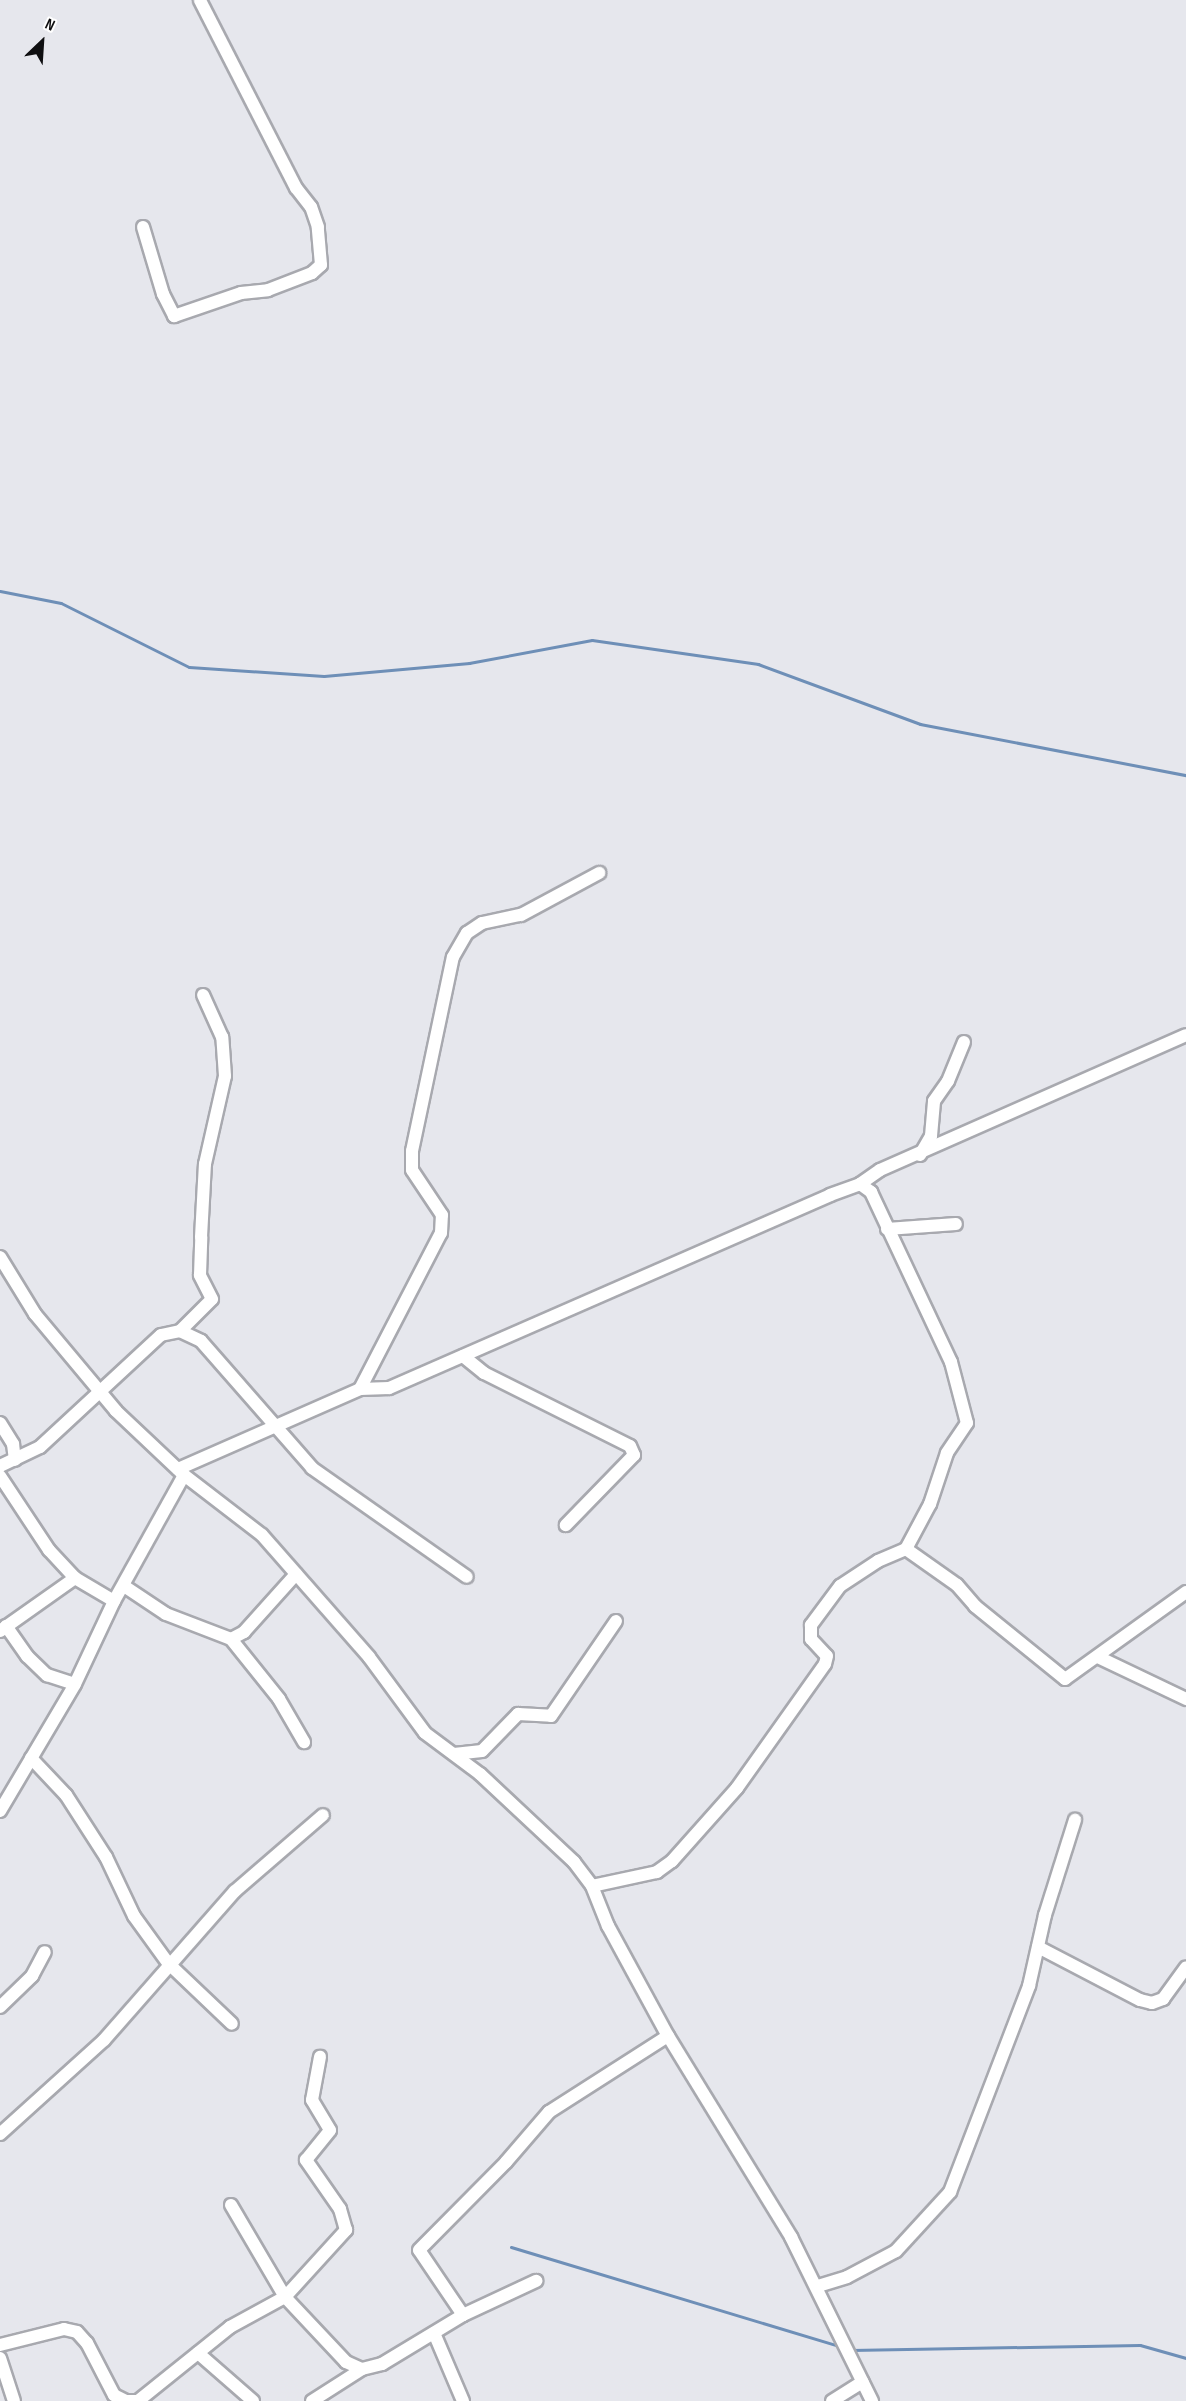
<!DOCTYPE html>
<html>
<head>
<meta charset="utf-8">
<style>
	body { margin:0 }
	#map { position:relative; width:1186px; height:2401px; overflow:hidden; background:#e6e7ed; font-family:"Sofia Sans Condensed",sans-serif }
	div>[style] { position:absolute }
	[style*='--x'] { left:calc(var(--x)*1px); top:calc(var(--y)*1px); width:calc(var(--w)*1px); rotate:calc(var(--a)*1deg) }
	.stream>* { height:3px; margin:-1.5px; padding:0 1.5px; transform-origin:1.5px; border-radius:1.5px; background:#6e8fb7 }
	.roads { filter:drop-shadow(2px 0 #a8a9af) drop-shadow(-2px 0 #a8a9af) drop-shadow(0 2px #a8a9af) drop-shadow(0 -2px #a8a9af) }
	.minor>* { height:12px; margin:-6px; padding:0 6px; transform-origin:6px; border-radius:6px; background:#fff }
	span { translate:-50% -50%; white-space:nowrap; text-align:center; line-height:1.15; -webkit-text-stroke:6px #fff; paint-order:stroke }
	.north { position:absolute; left:12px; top:12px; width:60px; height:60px; -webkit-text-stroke:4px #fff; paint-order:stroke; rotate:25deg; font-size:16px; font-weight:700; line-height:24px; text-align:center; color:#0f0f11 }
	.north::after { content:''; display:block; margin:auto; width:21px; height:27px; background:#0f0f11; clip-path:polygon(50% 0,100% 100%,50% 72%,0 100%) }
</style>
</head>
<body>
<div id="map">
	<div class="stream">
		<div style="--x:0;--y:591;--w:62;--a:11.1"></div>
		<div style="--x:61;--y:603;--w:143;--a:26.6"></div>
		<div style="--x:189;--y:667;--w:135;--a:3.8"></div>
		<div style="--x:324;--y:676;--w:146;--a:-5.1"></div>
		<div style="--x:469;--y:663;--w:125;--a:-10.6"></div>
		<div style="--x:592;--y:640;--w:168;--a:8.2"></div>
		<div style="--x:758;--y:664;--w:173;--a:20.3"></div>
		<div style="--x:920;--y:724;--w:271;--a:10.9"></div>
		<div style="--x:511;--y:2247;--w:343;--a:16.8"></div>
		<div style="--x:851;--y:2350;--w:289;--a:-1"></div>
		<div style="--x:1140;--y:2345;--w:48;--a:15.8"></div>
	</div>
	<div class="roads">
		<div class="minor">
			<div style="--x:143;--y:227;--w:70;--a:73.4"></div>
			<div style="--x:163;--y:294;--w:25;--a:63"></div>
			<div style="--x:174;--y:316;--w:71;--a:-18.9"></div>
			<div style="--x:241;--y:293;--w:27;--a:-6"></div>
			<div style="--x:268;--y:290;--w:47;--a:-21.1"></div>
			<div style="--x:312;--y:273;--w:12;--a:-42"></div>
			<div style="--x:321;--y:265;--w:38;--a:-95"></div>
			<div style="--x:318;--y:227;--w:21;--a:-109"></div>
			<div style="--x:311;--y:207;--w:24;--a:-128"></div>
			<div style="--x:296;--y:188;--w:211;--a:-117.1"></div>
			<div style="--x:920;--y:1155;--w:22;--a:-60"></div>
			<div style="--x:931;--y:1136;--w:35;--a:-85"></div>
			<div style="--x:934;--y:1101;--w:24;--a:-55"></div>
			<div style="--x:948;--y:1081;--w:42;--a:-67.7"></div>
			<div style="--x:860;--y:1184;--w:24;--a:-35"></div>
			<div style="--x:880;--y:1170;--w:334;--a:-23.8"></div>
			<div style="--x:887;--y:1229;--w:69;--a:-4.1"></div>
			<div style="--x:0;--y:1257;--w:67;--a:58.4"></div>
			<div style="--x:35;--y:1314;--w:126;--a:50.1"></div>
			<div style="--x:116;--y:1411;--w:93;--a:43.3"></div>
			<div style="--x:184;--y:1475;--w:98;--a:37.6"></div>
			<div style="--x:262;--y:1535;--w:162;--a:48.7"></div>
			<div style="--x:369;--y:1657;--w:94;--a:53.6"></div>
			<div style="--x:425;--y:1733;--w:69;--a:36.7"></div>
			<div style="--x:480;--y:1774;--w:129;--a:43.1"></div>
			<div style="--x:574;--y:1862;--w:30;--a:53"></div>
			<div style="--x:592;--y:1886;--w:43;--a:68.2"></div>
			<div style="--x:608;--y:1926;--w:125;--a:61.4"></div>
			<div style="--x:668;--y:2036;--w:236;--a:58.5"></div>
			<div style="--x:791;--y:2237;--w:183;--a:63.7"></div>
			<div style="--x:180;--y:1331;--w:45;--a:-45"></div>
			<div style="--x:212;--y:1299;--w:27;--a:-117"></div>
			<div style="--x:200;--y:1275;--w:38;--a:-88"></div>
			<div style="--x:201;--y:1237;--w:73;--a:-86.9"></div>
			<div style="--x:205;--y:1164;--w:90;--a:-77.2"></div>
			<div style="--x:225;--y:1076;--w:39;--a:-94"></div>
			<div style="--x:222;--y:1037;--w:46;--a:-114.3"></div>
			<div style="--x:463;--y:1356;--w:27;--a:39"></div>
			<div style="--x:484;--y:1373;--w:163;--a:26.6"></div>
			<div style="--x:630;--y:1446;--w:10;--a:66"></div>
			<div style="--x:634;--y:1455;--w:98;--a:134.2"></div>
			<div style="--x:360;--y:1389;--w:176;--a:-62.6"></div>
			<div style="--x:441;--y:1233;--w:18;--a:-87"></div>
			<div style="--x:442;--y:1215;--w:54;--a:-123.7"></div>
			<div style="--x:412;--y:1170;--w:19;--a:-90"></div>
			<div style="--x:412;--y:1151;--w:198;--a:-78.1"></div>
			<div style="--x:453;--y:957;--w:28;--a:-60"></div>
			<div style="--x:467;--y:933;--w:18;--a:-34"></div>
			<div style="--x:482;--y:923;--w:40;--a:-12"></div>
			<div style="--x:521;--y:915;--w:89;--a:-28.3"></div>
			<div style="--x:0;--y:1423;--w:25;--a:58"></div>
			<div style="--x:13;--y:1444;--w:16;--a:83"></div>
			<div style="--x:0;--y:1466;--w:44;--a:-25.4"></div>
			<div style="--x:40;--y:1447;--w:165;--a:-42.8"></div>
			<div style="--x:161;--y:1335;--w:19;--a:-12"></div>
			<div style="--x:180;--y:1331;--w:23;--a:25"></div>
			<div style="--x:201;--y:1341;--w:169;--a:48.8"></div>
			<div style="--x:312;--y:1468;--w:189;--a:35.1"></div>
			<div style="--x:178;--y:1469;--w:199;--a:-23.7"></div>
			<div style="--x:360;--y:1389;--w:29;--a:-2"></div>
			<div style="--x:389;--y:1388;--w:481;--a:-23.6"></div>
			<div style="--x:830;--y:1195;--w:32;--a:-20"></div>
			<div style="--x:860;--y:1184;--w:14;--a:36"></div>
			<div style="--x:871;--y:1192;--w:188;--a:64.8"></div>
			<div style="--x:951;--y:1362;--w:63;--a:75.3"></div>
			<div style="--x:967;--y:1423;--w:36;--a:124"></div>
			<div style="--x:947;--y:1453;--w:54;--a:108.4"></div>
			<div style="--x:930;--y:1504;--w:51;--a:118.1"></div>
			<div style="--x:906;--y:1549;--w:30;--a:157"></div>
			<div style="--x:878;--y:1561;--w:45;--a:146.7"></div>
			<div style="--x:840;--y:1586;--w:49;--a:126.6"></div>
			<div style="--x:811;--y:1625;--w:14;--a:90"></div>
			<div style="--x:811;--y:1639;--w:23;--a:47"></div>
			<div style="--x:827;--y:1656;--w:8;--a:104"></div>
			<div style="--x:825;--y:1664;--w:152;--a:125.4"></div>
			<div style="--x:737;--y:1788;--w:98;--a:131.7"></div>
			<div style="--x:672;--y:1861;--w:19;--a:144"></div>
			<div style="--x:657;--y:1872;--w:66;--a:167.8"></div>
			<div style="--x:0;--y:1476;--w:89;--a:56.5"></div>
			<div style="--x:49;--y:1550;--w:38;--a:47"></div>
			<div style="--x:75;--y:1578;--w:45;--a:30.5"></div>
			<div style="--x:906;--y:1549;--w:62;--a:35.2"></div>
			<div style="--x:957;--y:1585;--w:28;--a:49"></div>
			<div style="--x:975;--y:1606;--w:116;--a:39"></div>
			<div style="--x:1065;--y:1679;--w:149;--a:-35.7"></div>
			<div style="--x:124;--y:1586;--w:50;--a:33.7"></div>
			<div style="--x:166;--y:1614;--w:70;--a:21"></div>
			<div style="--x:231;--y:1639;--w:15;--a:-28"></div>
			<div style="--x:244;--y:1632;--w:78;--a:-48.1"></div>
			<div style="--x:6;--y:1626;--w:37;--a:55"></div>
			<div style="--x:27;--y:1656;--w:28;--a:44"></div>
			<div style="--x:47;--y:1675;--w:29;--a:18"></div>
			<div style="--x:0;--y:1631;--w:92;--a:-35.2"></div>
			<div style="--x:231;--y:1639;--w:77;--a:51.3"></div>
			<div style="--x:279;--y:1699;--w:50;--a:59.8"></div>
			<div style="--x:1098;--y:1657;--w:98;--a:25.5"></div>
			<div style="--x:454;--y:1754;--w:28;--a:-6"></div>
			<div style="--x:482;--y:1751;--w:52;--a:-45.8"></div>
			<div style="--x:518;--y:1714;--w:33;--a:3"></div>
			<div style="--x:551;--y:1716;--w:115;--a:-55.6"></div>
			<div style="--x:31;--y:1758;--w:51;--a:46.6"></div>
			<div style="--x:66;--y:1795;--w:74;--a:57.2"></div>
			<div style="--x:106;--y:1857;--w:65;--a:64.6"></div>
			<div style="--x:134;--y:1916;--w:58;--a:54.1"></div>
			<div style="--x:168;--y:1963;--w:88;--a:43.6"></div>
			<div style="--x:0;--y:1811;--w:147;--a:-59.4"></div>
			<div style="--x:75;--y:1684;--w:92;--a:-64.8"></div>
			<div style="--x:114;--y:1601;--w:144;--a:-60.9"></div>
			<div style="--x:1038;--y:1947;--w:115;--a:27.5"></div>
			<div style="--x:1140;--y:2000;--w:12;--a:14"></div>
			<div style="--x:1152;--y:2003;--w:12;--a:-20"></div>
			<div style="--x:1163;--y:1999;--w:39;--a:-54"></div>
			<div style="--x:0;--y:2007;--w:45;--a:-44.1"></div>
			<div style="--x:32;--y:1976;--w:27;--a:-62"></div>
			<div style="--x:0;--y:2134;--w:140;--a:-42.1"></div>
			<div style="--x:104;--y:2040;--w:198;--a:-48.7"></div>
			<div style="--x:235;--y:1891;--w:116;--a:-40.8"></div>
			<div style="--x:231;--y:2205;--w:107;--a:59.6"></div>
			<div style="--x:285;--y:2297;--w:91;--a:-47.7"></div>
			<div style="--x:346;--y:2230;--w:22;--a:-106"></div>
			<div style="--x:340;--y:2209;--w:60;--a:-124.8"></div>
			<div style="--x:306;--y:2160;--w:38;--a:-51"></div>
			<div style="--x:330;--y:2130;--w:35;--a:-121"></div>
			<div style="--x:312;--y:2100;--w:44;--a:-79.5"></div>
			<div style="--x:818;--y:2286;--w:30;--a:-17"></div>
			<div style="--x:847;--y:2277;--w:55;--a:-28"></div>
			<div style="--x:896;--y:2251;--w:80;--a:-47.5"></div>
			<div style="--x:950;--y:2192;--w:221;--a:-69"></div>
			<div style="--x:1029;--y:1986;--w:73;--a:-77.3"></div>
			<div style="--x:1045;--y:1915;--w:100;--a:-72.5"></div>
			<div style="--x:463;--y:2315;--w:78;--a:-124.1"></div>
			<div style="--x:419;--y:2250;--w:124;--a:-45.3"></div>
			<div style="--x:506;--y:2162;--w:66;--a:-49.3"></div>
			<div style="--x:549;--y:2112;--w:141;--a:-32.6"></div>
			<div style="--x:434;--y:2333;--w:74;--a:66.9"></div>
			<div style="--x:0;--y:2345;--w:66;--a:-14"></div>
			<div style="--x:64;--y:2329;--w:13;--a:13"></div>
			<div style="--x:77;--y:2332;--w:15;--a:48"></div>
			<div style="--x:87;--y:2343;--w:59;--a:62.6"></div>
			<div style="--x:114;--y:2395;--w:13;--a:27"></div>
			<div style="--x:126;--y:2401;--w:12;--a:0"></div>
			<div style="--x:138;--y:2401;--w:118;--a:-38.8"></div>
			<div style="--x:230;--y:2327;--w:63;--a:-28.6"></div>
			<div style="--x:285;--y:2297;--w:89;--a:46.8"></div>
			<div style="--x:346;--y:2362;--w:17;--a:24"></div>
			<div style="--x:362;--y:2369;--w:21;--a:-14"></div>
			<div style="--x:382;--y:2364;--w:95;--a:-31.2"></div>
			<div style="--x:463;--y:2315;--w:81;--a:-25"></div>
			<div style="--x:198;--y:2353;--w:73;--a:41.1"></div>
			<div style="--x:0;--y:2358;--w:45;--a:72"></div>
			<div style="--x:312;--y:2401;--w:59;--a:-32.6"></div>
			<div style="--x:832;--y:2401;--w:36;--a:-32"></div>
		</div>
	</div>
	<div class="north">N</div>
</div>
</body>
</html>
